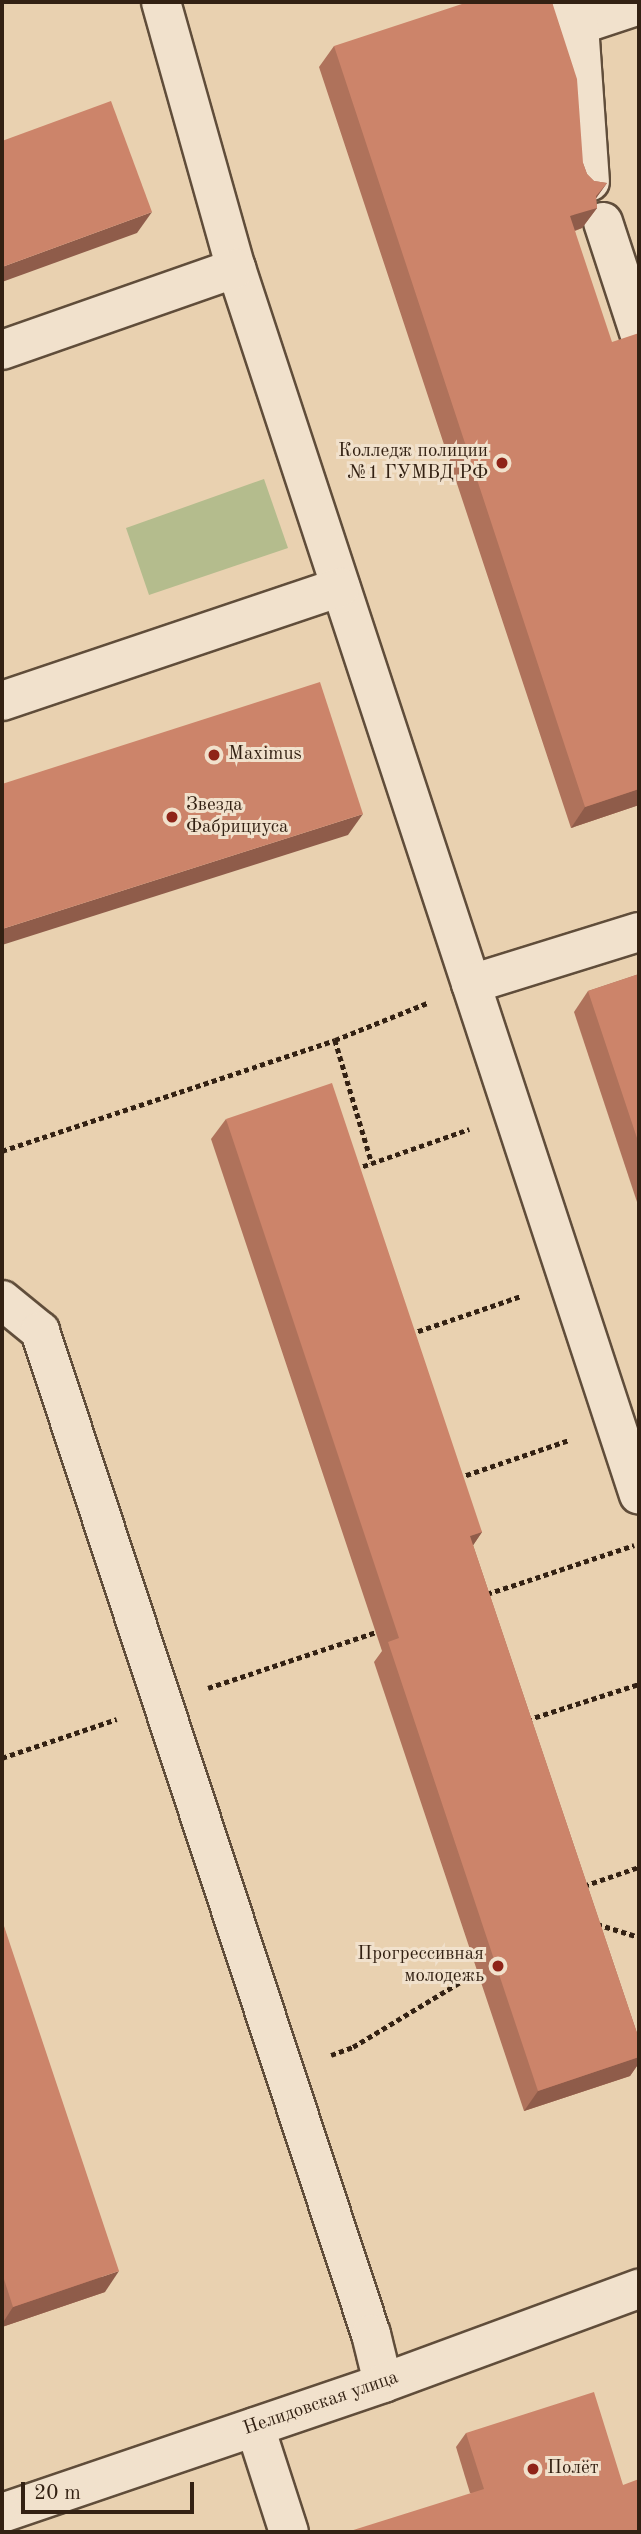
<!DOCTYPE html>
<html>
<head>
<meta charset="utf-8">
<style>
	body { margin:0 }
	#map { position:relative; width:641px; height:2534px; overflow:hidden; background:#e9d1b0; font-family:"Old Standard TT",serif }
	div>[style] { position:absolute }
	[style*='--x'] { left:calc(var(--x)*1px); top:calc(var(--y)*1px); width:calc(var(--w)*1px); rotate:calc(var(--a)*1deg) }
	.green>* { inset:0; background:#b4bc8d }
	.path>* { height:4.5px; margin-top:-2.25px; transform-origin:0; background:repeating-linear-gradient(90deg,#332113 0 5px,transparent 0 8.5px) }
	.roads { filter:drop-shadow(2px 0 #604d3a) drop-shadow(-2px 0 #604d3a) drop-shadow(0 2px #604d3a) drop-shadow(0 -2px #604d3a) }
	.minor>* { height:38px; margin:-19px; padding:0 19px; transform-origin:19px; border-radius:19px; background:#f1e1cc }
	.wall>* { inset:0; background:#af725b }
	.shaded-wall>* { inset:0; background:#8f5c4a }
	.building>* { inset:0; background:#cc846a }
	.dots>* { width:19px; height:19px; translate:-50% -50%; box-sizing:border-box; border:4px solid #f1e1cc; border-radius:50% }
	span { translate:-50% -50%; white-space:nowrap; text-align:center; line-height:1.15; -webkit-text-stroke:6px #f1e1cc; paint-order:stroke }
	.poi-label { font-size:19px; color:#332113 }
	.right { translate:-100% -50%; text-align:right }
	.left { translate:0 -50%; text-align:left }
	.street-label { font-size:19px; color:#332113 }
	.frame { position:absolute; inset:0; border:4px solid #332113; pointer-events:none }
	.scale { position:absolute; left:21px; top:2482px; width:173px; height:32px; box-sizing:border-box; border:4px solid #332113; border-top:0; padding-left:9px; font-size:21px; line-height:24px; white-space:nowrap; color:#332113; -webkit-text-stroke:5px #f1e1cc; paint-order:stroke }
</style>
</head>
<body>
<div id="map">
	<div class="green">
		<div style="clip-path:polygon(264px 479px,288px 548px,149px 595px,126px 528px)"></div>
	</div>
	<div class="path">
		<div style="--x:335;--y:1040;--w:128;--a:73.3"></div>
		<div style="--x:2;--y:1151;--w:351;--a:-18.4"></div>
		<div style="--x:335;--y:1040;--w:99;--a:-21.9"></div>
		<div style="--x:355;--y:1169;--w:121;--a:-19.3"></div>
		<div style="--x:410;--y:1334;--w:117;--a:-18.9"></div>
		<div style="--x:458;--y:1478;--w:117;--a:-18.9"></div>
		<div style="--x:487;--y:1594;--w:155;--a:-18.4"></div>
		<div style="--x:208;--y:1688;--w:180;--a:-18.4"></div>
		<div style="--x:527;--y:1720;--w:118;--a:-17.8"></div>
		<div style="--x:2;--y:1758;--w:121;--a:-18.7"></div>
		<div style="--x:584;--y:1886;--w:58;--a:-19.1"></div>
		<div style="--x:597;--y:1924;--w:44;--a:17.2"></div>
		<div style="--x:331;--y:2055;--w:23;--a:-20"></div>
		<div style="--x:353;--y:2047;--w:145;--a:-31.2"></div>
	</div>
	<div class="roads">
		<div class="minor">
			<div style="--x:161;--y:2;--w:276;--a:74.3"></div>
			<div style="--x:236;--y:268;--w:1291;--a:71.82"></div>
			<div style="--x:571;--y:2;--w:24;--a:71"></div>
			<div style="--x:579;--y:25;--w:63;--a:-18.4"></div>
			<div style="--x:579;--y:25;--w:157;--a:86"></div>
			<div style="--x:603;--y:222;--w:116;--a:71.9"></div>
			<div style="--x:2;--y:350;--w:248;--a:-19.3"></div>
			<div style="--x:2;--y:701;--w:357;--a:-18.6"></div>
			<div style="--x:471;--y:984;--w:176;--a:-17.2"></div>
			<div style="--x:2;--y:1300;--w:49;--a:39.2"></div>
			<div style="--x:40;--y:1331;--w:1056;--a:71.74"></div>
			<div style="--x:371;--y:2334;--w:50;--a:76.2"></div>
			<div style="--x:255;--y:2427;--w:110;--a:72.1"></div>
			<div style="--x:2;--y:2513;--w:403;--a:-18.8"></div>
			<div style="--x:383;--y:2383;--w:273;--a:-20.2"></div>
		</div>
	</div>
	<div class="wall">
		<div style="clip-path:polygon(334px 46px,583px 163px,587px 174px,594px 181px,607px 183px,596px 198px,597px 208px,582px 228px,575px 231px,639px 805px,571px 828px,319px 67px)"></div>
		<div style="clip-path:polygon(639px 974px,639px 1208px,574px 1012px,588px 991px)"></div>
		<div style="clip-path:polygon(226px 1119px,482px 1532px,473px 1545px,639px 2039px,639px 2063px,630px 2076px,524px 2111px,374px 1662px,382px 1651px,211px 1139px)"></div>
		<div style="clip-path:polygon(2px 1920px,105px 2292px,2px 2327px)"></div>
		<div style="clip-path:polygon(466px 2433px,623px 2485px,639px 2532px,470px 2493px,456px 2447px)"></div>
	</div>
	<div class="shaded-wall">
		<div style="clip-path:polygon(607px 183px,592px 204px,597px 208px,582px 228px,556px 237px,570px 216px,596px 196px)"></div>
		<div style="clip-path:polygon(152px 212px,137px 233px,2px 282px,2px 267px)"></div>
		<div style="clip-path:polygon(639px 789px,639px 805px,571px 828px,585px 807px)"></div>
		<div style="clip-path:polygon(363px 814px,348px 835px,2px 945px,2px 929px)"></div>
		<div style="clip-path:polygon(482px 1532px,468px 1553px,470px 1536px)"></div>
		<div style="clip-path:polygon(639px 2057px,639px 2063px,630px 2076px,524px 2111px,538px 2091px)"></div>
		<div style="clip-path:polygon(119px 2271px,105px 2292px,2px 2327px,2px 2324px,13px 2307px)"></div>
	</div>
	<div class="building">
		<div style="clip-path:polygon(468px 2px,552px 2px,577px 79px,583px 163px,587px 174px,594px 181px,607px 183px,596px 196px,597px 208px,570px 216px,612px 342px,639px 333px,639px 789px,585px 807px,334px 46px)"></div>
		<div style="clip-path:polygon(111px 101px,152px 212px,2px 267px,2px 141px)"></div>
		<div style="clip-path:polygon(320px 682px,363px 814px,2px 929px,2px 784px)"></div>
		<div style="clip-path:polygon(639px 974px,639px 1144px,588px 991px)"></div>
		<div style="clip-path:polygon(332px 1083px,482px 1532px,470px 1536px,639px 2039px,639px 2057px,538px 2091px,388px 1642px,399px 1638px,226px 1119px)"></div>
		<div style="clip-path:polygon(2px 1920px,119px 2271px,13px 2307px,2px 2273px)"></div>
		<div style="clip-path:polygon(594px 2392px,623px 2485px,639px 2479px,639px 2532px,347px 2532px,484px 2489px,466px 2433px)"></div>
	</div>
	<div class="dots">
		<div style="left:502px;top:463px;background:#8f2418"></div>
		<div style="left:214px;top:755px;background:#8f2418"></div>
		<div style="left:172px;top:817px;background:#8f2418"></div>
		<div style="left:498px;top:1966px;background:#8f2418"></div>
		<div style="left:533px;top:2469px;background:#8f2418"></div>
	</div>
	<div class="poi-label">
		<span class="right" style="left:488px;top:463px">Колледж полиции<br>№1 ГУМВД РФ</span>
		<span class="left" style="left:228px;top:755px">Maximus</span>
		<span class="left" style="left:186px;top:817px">Звезда<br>Фабрициуса</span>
		<span class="right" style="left:484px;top:1966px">Прогрессивная<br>молодежь</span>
		<span class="left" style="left:547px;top:2469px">Полёт</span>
	</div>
	<div class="street-label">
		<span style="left:321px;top:2404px;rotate:-19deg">Нелидовская улица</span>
	</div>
	<div class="frame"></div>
	<div class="scale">20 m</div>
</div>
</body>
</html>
